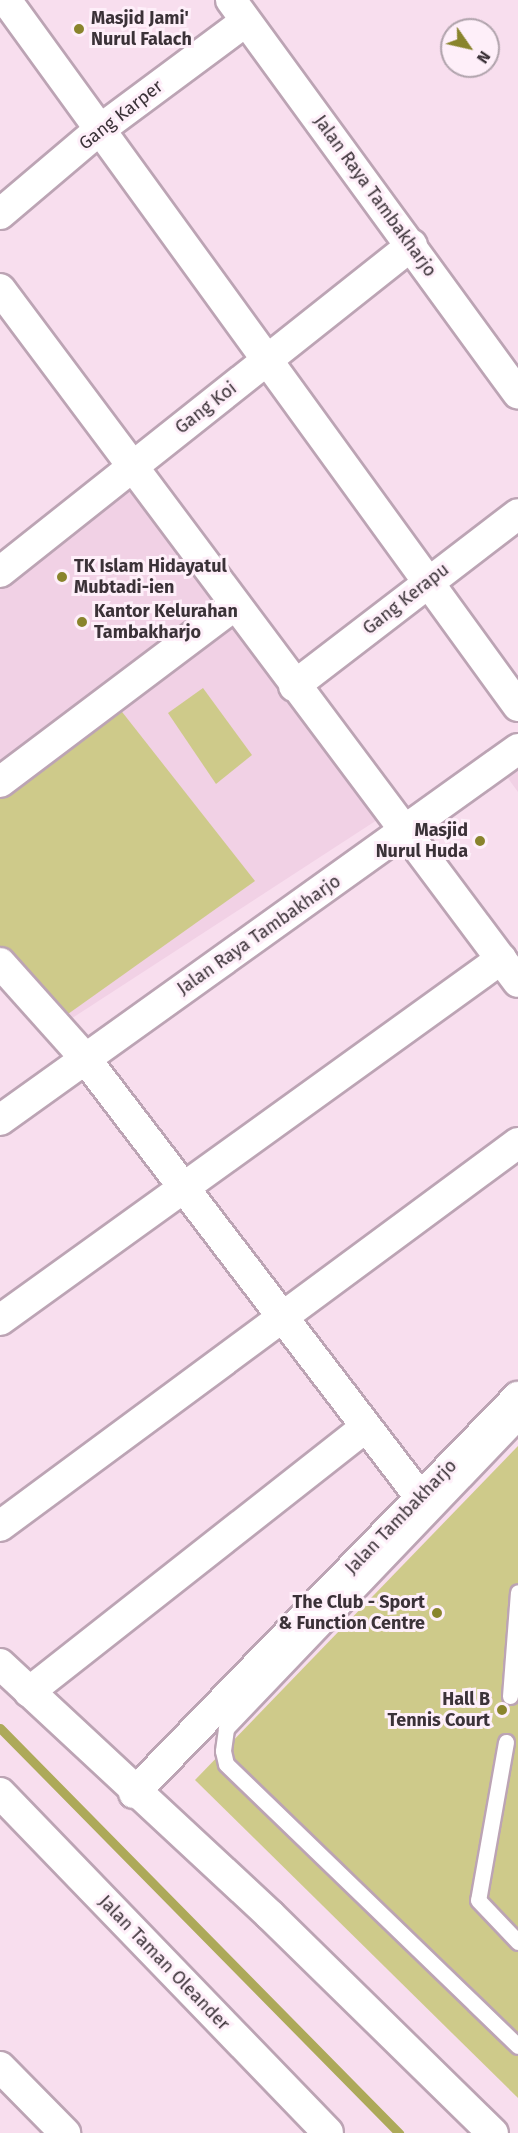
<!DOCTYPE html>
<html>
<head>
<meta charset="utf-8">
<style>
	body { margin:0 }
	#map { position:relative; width:518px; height:2133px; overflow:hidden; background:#f8deee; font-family:"Fira Sans",sans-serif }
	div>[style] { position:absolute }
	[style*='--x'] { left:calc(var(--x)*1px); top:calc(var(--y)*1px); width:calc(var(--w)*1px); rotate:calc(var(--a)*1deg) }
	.built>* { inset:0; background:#f1d1e5 }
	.green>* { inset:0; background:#ceca8a }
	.stream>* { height:9px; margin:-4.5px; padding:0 4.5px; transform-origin:4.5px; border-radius:4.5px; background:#ada959 }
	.roads { filter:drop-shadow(2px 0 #bca4b4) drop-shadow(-2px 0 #bca4b4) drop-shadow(0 2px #bca4b4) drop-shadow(0 -2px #bca4b4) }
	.lane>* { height:15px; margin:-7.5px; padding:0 7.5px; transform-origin:7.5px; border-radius:7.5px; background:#fff }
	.street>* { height:30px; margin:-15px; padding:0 15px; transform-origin:15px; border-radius:15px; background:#fff }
	.dots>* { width:16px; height:16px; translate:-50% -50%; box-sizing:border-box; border:3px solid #feeff9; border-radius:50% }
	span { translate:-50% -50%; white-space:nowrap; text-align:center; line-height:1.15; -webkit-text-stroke:6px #feeff9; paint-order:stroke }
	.poi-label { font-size:18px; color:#3b3238; font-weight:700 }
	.left { translate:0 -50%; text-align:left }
	.right { translate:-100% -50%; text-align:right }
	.street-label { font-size:18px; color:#3b3238 }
	.north { position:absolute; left:440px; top:18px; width:60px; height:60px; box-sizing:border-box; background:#feeff9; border:2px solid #b0a3ac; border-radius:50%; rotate:124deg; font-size:16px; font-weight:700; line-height:24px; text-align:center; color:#3b3238 }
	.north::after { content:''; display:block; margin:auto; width:21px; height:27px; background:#89842c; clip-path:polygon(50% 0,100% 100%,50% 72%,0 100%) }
</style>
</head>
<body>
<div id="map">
	<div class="built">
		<div style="clip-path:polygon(130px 479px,377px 820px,60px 1026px,0 956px,0 580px)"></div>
		<div style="clip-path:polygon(518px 765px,518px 792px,505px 774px)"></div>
	</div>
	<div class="green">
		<div style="clip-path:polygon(203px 688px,252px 755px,216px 784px,168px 713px)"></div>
		<div style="clip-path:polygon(119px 708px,255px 881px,61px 1019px,0 951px,0 796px)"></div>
		<div style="clip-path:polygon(518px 1446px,518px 2098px,195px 1780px)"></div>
	</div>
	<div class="stream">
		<div style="--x:0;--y:1728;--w:569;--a:45.43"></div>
	</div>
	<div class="roads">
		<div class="lane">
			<div style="--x:518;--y:1423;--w:423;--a:133.7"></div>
			<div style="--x:226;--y:1729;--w:22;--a:98"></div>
			<div style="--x:223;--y:1751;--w:13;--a:77"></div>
			<div style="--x:226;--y:1764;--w:406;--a:44"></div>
			<div style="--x:510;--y:1696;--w:104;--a:-85.6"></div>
			<div style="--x:506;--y:1742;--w:160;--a:100"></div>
			<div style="--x:478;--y:1900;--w:58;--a:46.4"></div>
		</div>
		<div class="street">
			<div style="--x:6;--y:0;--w:872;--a:54.05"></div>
			<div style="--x:231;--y:0;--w:487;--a:53.9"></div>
			<div style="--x:0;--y:214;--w:128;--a:-40.3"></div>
			<div style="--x:98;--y:131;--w:184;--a:-36.6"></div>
			<div style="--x:0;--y:289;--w:865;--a:53.22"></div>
			<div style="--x:0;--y:572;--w:526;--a:-38.44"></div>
			<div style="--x:294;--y:686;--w:282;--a:-37.5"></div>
			<div style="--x:0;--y:782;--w:294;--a:-37"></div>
			<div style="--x:0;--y:963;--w:126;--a:48.2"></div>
			<div style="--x:84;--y:1057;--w:554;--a:52.63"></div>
			<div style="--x:0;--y:1120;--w:637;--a:-35.61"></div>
			<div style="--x:0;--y:1320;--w:618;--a:-35.77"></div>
			<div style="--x:0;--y:1526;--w:644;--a:-36.48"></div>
			<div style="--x:0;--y:1664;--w:369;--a:42.9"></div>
			<div style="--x:270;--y:1915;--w:312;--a:44.4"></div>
			<div style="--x:29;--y:1692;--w:429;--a:-38.2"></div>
			<div style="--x:0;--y:1793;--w:472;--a:46"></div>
			<div style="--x:134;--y:1793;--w:552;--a:-45.88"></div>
			<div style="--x:0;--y:2067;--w:93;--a:45.4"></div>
		</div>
	</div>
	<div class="dots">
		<div style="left:79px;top:29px;background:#89842c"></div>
		<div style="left:62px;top:577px;background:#89842c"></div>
		<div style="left:82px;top:622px;background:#89842c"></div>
		<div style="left:480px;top:841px;background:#89842c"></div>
		<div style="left:437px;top:1613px;background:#89842c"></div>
		<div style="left:502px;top:1710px;background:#89842c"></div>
	</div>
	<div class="poi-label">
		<span class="left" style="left:91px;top:29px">Masjid Jami'<br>Nurul Falach</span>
		<span class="left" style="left:74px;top:577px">TK Islam Hidayatul<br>Mubtadi-ien</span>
		<span class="left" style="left:94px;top:622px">Kantor Kelurahan<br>Tambakharjo</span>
		<span class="right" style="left:468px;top:841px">Masjid<br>Nurul Huda</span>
		<span class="right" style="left:425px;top:1613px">The Club - Sport<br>&amp; Function Centre</span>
		<span class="right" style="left:490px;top:1710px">Hall B<br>Tennis Court</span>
	</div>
	<div class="street-label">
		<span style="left:121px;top:115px;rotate:-38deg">Gang Karper</span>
		<span style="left:375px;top:196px;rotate:54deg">Jalan Raya Tambakharjo</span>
		<span style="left:206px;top:408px;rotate:-38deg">Gang Koi</span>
		<span style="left:406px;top:599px;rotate:-38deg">Gang Kerapu</span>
		<span style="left:259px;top:935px;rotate:-35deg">Jalan Raya Tambakharjo</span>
		<span style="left:401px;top:1517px;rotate:-46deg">Jalan Tambakharjo</span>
		<span style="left:164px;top:1963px;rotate:46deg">Jalan Taman Oleander</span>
	</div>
	<div class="north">N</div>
</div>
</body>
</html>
